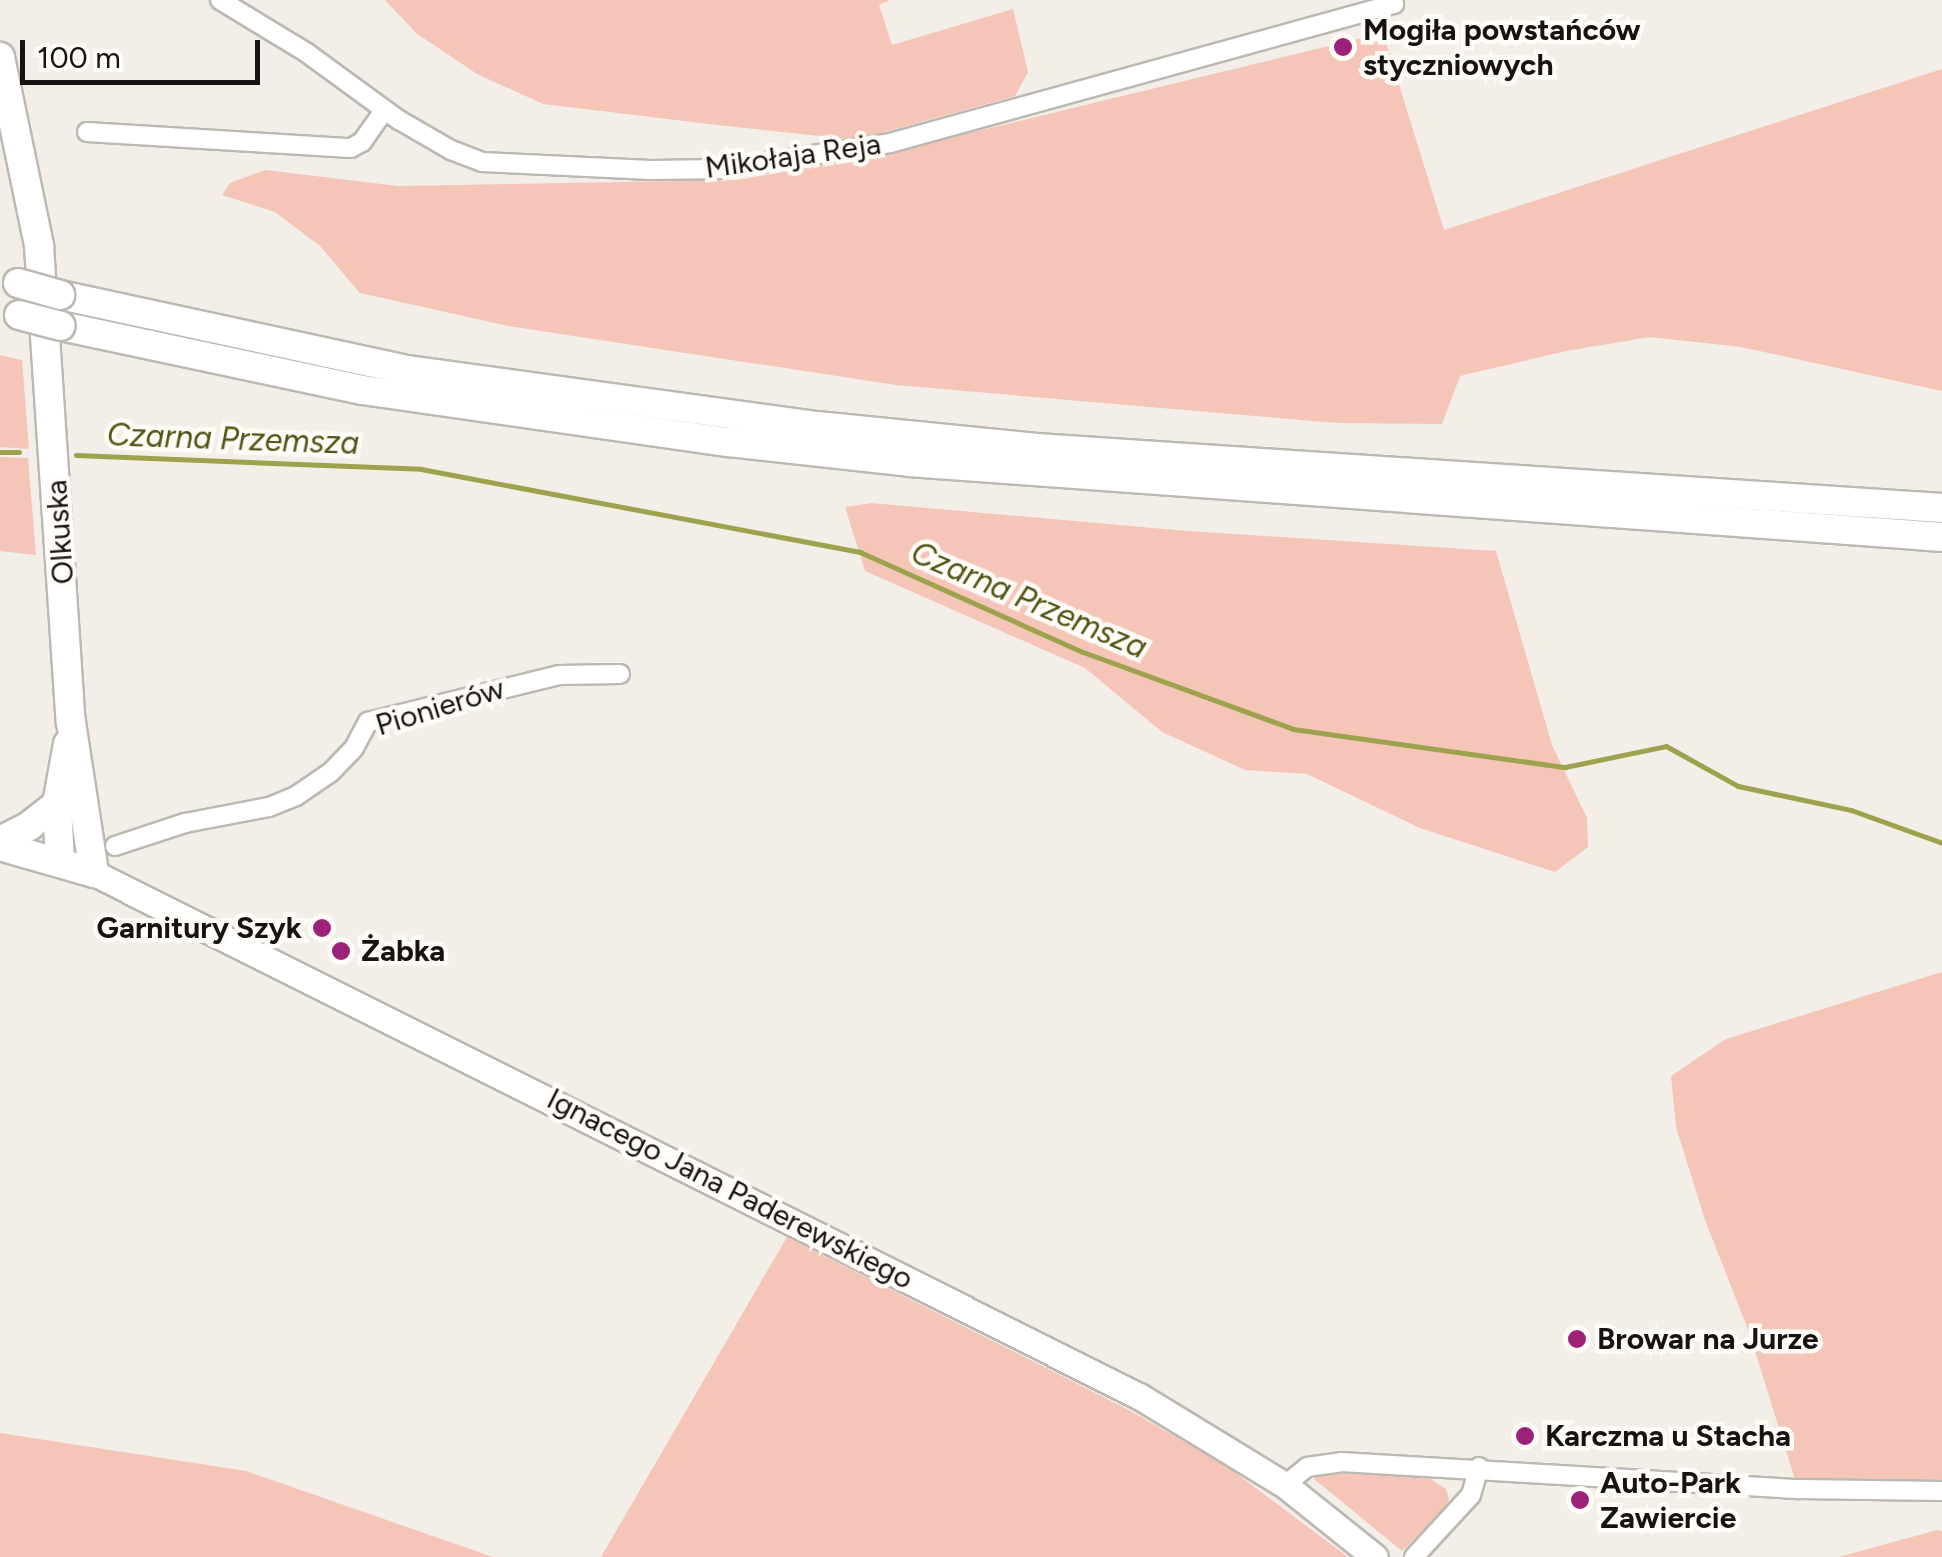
<!DOCTYPE html>
<html>
<head>
<meta charset="utf-8">
<style>
	body { margin:0 }
	#map { position:relative; width:1942px; height:1557px; overflow:hidden; background:#f3eee7; font-family:Figtree,sans-serif }
	div>[style] { position:absolute }
	[style*='--x'] { left:calc(var(--x)*1px); top:calc(var(--y)*1px); width:calc(var(--w)*1px); rotate:calc(var(--a)*1deg) }
	.green>* { inset:0; background:#f5c6b8 }
	.stream>* { height:5px; margin:-2.5px; padding:0 2.5px; transform-origin:2.5px; border-radius:2.5px; background:#9da24c }
	.roads { filter:drop-shadow(2px 0 #bcb8b2) drop-shadow(-2px 0 #bcb8b2) drop-shadow(0 2px #bcb8b2) drop-shadow(0 -2px #bcb8b2) }
	.street>* { height:18px; margin:-9px; padding:0 9px; transform-origin:9px; border-radius:9px; background:#fff }
	.secondary>* { height:25px; margin:-12.5px; padding:0 12.5px; transform-origin:12.5px; border-radius:12.5px; background:#fff }
	.primary>* { height:28px; margin:-14px; padding:0 14px; transform-origin:14px; border-radius:14px; background:#fff }
	.bridges { filter:drop-shadow(2px 0 #bcb8b2) drop-shadow(-2px 0 #bcb8b2) drop-shadow(0 2px #bcb8b2) drop-shadow(0 -2px #bcb8b2) }
	.primary-bridge>* { height:28px; margin:-14px; padding:0 14px; transform-origin:14px; border-radius:14px; background:#fff }
	.dots>* { width:28px; height:28px; translate:-50% -50%; box-sizing:border-box; border:5px solid #fffbf6; border-radius:50% }
	span { translate:-50% -50%; white-space:nowrap; text-align:center; line-height:1.15; -webkit-text-stroke:9px #fffbf6; paint-order:stroke }
	.poi-label { font-size:30px; color:#161412; font-weight:700 }
	.left { translate:0 -50%; text-align:left }
	.right { translate:-100% -50%; text-align:right }
	.street-label { font-size:30px; color:#161412 }
	.water-label { font-size:32px; color:#515414; font-style:italic }
	.scale { position:absolute; left:20px; top:40px; width:240px; height:45px; box-sizing:border-box; border:5px solid #161412; border-top:0; padding-left:12px; font-size:30px; line-height:35px; white-space:nowrap; color:#161412; -webkit-text-stroke:8px #fffbf6; paint-order:stroke }
</style>
</head>
<body>
<div id="map">
	<div class="green">
		<div style="clip-path:polygon(385px 0,890px 0,879px 5px,892px 45px,1013px 9px,1028px 72px,1015px 96px,856px 140px,717px 125px,543px 104px,477px 74px,416px 33px)"></div>
		<div style="clip-path:polygon(1383px 33px,1444px 230px,1942px 69px,1942px 391px,1741px 347px,1650px 337px,1566px 351px,1460px 376px,1442px 424px,1335px 423px,896px 385px,508px 326px,360px 293px,320px 246px,275px 212px,222px 195px,230px 183px,265px 170px,398px 186px,737px 180px,878px 155px)"></div>
		<div style="clip-path:polygon(0 355px,22px 360px,29px 449px,0 447px)"></div>
		<div style="clip-path:polygon(0 457px,28px 458px,36px 555px,0 551px)"></div>
		<div style="clip-path:polygon(871px 503px,1187px 531px,1496px 551px,1552px 745px,1587px 818px,1588px 847px,1555px 872px,1420px 828px,1307px 774px,1245px 770px,1162px 732px,1085px 668px,865px 571px,845px 507px)"></div>
		<div style="clip-path:polygon(1942px 972px,1942px 1491px,1798px 1489px,1749px 1332px,1705px 1220px,1676px 1127px,1671px 1076px,1726px 1039px)"></div>
		<div style="clip-path:polygon(787px 1237px,1127px 1409px,1225px 1465px,1348px 1557px,601px 1557px)"></div>
		<div style="clip-path:polygon(0 1433px,246px 1471px,493px 1557px,0 1557px)"></div>
		<div style="clip-path:polygon(1320px 1473px,1426px 1476px,1446px 1489px,1449px 1499px,1446px 1508px,1402px 1551px,1314px 1479px)"></div>
		<div style="clip-path:polygon(1937px 1530px,1942px 1531px,1942px 1557px,1839px 1557px)"></div>
	</div>
	<div class="stream">
		<div style="--x:0;--y:452;--w:19;--a:0"></div>
		<div style="--x:76;--y:455;--w:345;--a:2.3"></div>
		<div style="--x:421;--y:469;--w:447;--a:10.7"></div>
		<div style="--x:860;--y:552;--w:244;--a:24.2"></div>
		<div style="--x:1083;--y:652;--w:224;--a:20.1"></div>
		<div style="--x:1293;--y:729;--w:275;--a:8"></div>
		<div style="--x:1565;--y:767;--w:103;--a:-11.7"></div>
		<div style="--x:1666;--y:746;--w:82;--a:29.1"></div>
		<div style="--x:1738;--y:786;--w:116;--a:12"></div>
		<div style="--x:1851;--y:810;--w:97;--a:19.9"></div>
	</div>
	<div class="roads">
		<div class="street">
			<div style="--x:220;--y:0;--w:102;--a:31.3"></div>
			<div style="--x:307;--y:53;--w:114;--a:36.1"></div>
			<div style="--x:399;--y:120;--w:60;--a:30"></div>
			<div style="--x:451;--y:150;--w:33;--a:21"></div>
			<div style="--x:482;--y:162;--w:169;--a:2.7"></div>
			<div style="--x:651;--y:170;--w:70;--a:-0.8"></div>
			<div style="--x:721;--y:169;--w:171;--a:-8.7"></div>
			<div style="--x:890;--y:143;--w:523;--a:-15.42"></div>
			<div style="--x:1394;--y:4;--w:4;--a:-104"></div>
			<div style="--x:87;--y:132;--w:264;--a:3.5"></div>
			<div style="--x:351;--y:148;--w:13;--a:-29"></div>
			<div style="--x:362;--y:142;--w:39;--a:-55"></div>
			<div style="--x:115;--y:846;--w:74;--a:-18.2"></div>
			<div style="--x:185;--y:823;--w:86;--a:-10.8"></div>
			<div style="--x:269;--y:807;--w:29;--a:-22"></div>
			<div style="--x:296;--y:796;--w:42;--a:-34.4"></div>
			<div style="--x:331;--y:772;--w:33;--a:-46"></div>
			<div style="--x:354;--y:748;--w:30;--a:-62"></div>
			<div style="--x:368;--y:722;--w:197;--a:-13.8"></div>
			<div style="--x:559;--y:675;--w:61;--a:-0.9"></div>
			<div style="--x:1285;--y:1485;--w:28;--a:-39"></div>
			<div style="--x:1307;--y:1467;--w:34;--a:-8"></div>
			<div style="--x:1341;--y:1462;--w:458;--a:3.4"></div>
			<div style="--x:1798;--y:1489;--w:144;--a:0.8"></div>
			<div style="--x:1414;--y:1557;--w:84;--a:-47.4"></div>
			<div style="--x:1471;--y:1495;--w:29;--a:-74"></div>
		</div>
		<div class="secondary">
			<div style="--x:94;--y:873;--w:1169;--a:26.59"></div>
			<div style="--x:1139;--y:1396;--w:171;--a:31.4"></div>
			<div style="--x:1285;--y:1485;--w:115;--a:38.7"></div>
		</div>
		<div class="primary">
			<div style="--x:0;--y:57;--w:193;--a:78.3"></div>
			<div style="--x:39;--y:246;--w:477;--a:86.2"></div>
			<div style="--x:71;--y:722;--w:153;--a:81.3"></div>
			<div style="--x:94;--y:873;--w:98;--a:-164"></div>
			<div style="--x:60;--y:295;--w:349;--a:12.2"></div>
			<div style="--x:401;--y:369;--w:420;--a:7.8"></div>
			<div style="--x:817;--y:426;--w:221;--a:5.7"></div>
			<div style="--x:1037;--y:448;--w:907;--a:3.79"></div>
			<div style="--x:61;--y:326;--w:308;--a:12"></div>
			<div style="--x:362;--y:390;--w:371;--a:8.1"></div>
			<div style="--x:729;--y:442;--w:181;--a:6.3"></div>
			<div style="--x:909;--y:462;--w:1036;--a:4.15"></div>
			<div style="--x:0;--y:841;--w:33;--a:-27"></div>
			<div style="--x:29;--y:826;--w:36;--a:-38"></div>
			<div style="--x:60;--y:862;--w:58;--a:-93"></div>
			<div style="--x:57;--y:804;--w:61;--a:-79.6"></div>
		</div>
	</div>
	<div class="bridges">
		<div class="primary-bridge">
			<div style="--x:18;--y:283;--w:44;--a:15.9"></div>
			<div style="--x:19;--y:315;--w:43;--a:14.7"></div>
		</div>
	</div>
	<div class="dots">
		<div style="left:1343px;top:47px;background:#9c2179"></div>
		<div style="left:322px;top:928px;background:#9c2179"></div>
		<div style="left:341px;top:951px;background:#9c2179"></div>
		<div style="left:1577px;top:1339px;background:#9c2179"></div>
		<div style="left:1525px;top:1436px;background:#9c2179"></div>
		<div style="left:1580px;top:1500px;background:#9c2179"></div>
	</div>
	<div class="poi-label">
		<span class="left" style="left:1363px;top:47px">Mogiła powstańców<br>styczniowych</span>
		<span class="right" style="left:302px;top:928px">Garnitury Szyk</span>
		<span class="left" style="left:361px;top:951px">Żabka</span>
		<span class="left" style="left:1597px;top:1339px">Browar na Jurze</span>
		<span class="left" style="left:1545px;top:1436px">Karczma u Stacha</span>
		<span class="left" style="left:1600px;top:1500px">Auto-Park<br>Zawiercie</span>
	</div>
	<div class="street-label">
		<span style="left:793px;top:156px;rotate:-8deg">Mikołaja Reja</span>
		<span style="left:60px;top:532px;rotate:-94deg">Olkuska</span>
		<span style="left:440px;top:707px;rotate:-17deg">Pionierów</span>
		<span style="left:730px;top:1189px;rotate:27deg">Ignacego Jana Paderewskiego</span>
	</div>
	<div class="water-label">
		<span style="left:233px;top:439px;rotate:2deg">Czarna Przemsza</span>
		<span style="left:1029px;top:600px;rotate:23deg">Czarna Przemsza</span>
	</div>
	<div class="scale">100 m</div>
</div>
</body>
</html>
